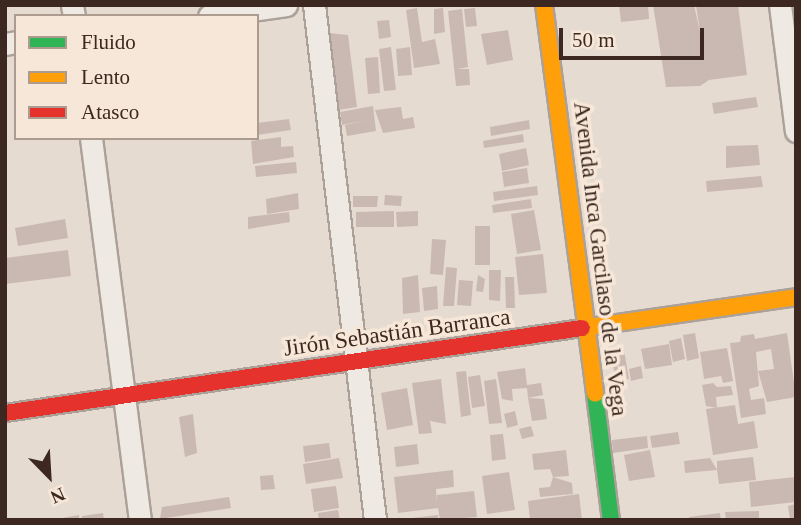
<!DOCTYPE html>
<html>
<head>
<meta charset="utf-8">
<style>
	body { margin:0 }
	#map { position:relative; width:801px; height:525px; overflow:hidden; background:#e6dbd1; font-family:"Times New Roman",serif }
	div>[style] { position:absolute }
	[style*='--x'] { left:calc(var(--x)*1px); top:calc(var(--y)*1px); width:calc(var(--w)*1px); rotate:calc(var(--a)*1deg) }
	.building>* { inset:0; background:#cab9b2 }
	.roads { filter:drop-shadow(2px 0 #aca199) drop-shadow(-2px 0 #aca199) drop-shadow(0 2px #aca199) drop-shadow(0 -2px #aca199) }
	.street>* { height:21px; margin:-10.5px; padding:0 10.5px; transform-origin:10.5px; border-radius:10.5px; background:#eee9e2 }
	.fast>* { height:16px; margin:-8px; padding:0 8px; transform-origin:8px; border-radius:8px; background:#30b455 }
	.slow>* { height:16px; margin:-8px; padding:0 8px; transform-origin:8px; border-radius:8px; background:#ff9f0a }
	.jam>* { height:16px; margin:-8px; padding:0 8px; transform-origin:8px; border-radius:8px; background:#e5322d }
	span { translate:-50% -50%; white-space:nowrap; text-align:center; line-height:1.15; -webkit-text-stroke:7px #f6e7d8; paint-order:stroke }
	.street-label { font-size:23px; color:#3c2820 }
	.frame { position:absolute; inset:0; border:7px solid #3c2820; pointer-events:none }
	.legend { position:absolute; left:14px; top:14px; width:245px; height:126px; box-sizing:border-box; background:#f6e7d8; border:2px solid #ac9b8e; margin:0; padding:9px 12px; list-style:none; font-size:21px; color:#3c2820 }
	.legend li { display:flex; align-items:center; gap:14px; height:35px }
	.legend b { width:35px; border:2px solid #ac9b8e }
	.north { position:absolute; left:14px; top:441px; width:70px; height:70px; -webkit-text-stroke:5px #f6e7d8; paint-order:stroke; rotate:156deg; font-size:19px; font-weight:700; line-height:28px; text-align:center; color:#3c2820 }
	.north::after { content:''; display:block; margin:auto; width:24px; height:32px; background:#3c2820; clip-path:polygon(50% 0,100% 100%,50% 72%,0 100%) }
	.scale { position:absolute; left:559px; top:28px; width:145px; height:32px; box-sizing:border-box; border:4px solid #3c2820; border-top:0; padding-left:9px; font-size:21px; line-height:24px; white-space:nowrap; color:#3c2820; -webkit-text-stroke:5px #f6e7d8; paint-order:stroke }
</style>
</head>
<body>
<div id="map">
	<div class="building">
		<div style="clip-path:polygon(619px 5px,648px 5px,649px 19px,621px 22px)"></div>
		<div style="clip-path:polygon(653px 5px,694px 5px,700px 32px,696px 5px,738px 5px,747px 75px,709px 80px,700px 86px,666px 87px)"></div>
		<div style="clip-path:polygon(417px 8px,422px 42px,435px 39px,440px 64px,414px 68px,406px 10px)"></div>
		<div style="clip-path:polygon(443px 8px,445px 32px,434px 34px,434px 9px)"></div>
		<div style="clip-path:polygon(475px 8px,477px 26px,466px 27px,464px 9px)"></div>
		<div style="clip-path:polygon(462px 9px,468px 67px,458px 69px,469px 69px,470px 85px,456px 86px,448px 11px)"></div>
		<div style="clip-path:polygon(389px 20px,391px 37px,379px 39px,377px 21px)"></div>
		<div style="clip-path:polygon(508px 30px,513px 60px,487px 65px,481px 34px)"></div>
		<div style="clip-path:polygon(329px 33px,348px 35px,357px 107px,338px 110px)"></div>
		<div style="clip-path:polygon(391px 47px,396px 90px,384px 91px,379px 49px)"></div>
		<div style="clip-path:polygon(410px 47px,412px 75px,398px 76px,396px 49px)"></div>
		<div style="clip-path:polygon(378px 57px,380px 93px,368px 94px,365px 58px)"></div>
		<div style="clip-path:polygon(756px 97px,758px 107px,714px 114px,712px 103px)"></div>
		<div style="clip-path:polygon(373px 106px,376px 131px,347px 136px,345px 125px,368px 120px,342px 125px,340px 112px)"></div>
		<div style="clip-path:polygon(401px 107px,403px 119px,413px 117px,415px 128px,383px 133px,375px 110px)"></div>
		<div style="clip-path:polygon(289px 119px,291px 130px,257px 135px,257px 123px)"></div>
		<div style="clip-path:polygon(529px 120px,530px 129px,491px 136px,490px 127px)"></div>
		<div style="clip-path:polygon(523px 134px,524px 142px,484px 148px,483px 141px)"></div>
		<div style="clip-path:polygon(281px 137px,281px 147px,293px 146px,294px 157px,253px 164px,251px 141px)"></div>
		<div style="clip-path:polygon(758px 145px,760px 165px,726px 168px,726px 146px)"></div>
		<div style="clip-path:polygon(526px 148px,529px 165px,502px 171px,499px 154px)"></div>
		<div style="clip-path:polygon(296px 162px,297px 173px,256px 177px,255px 166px)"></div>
		<div style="clip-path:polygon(527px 168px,529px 183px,504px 187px,502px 172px)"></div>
		<div style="clip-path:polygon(761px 176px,763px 187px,707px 192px,706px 181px)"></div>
		<div style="clip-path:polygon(537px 186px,538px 195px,494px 201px,493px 192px)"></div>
		<div style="clip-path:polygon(298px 193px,299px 209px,267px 214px,266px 199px)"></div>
		<div style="clip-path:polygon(385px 195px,402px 196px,401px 206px,384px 205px)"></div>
		<div style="clip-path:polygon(353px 196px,378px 196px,377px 207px,353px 207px)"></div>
		<div style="clip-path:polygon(531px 199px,532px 208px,493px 213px,492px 205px)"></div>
		<div style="clip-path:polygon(534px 210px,541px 250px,517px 254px,511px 214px)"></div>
		<div style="clip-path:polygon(394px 211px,394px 227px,356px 227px,356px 212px)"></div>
		<div style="clip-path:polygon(418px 211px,418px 226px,397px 227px,396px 212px)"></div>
		<div style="clip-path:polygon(289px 212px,290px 222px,248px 229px,248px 217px)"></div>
		<div style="clip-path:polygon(65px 219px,68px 238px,18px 246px,15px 228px)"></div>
		<div style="clip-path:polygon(475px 226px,490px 226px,490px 265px,475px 265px)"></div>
		<div style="clip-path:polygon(432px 239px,446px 240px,443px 275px,430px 274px)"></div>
		<div style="clip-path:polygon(68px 250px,71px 276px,5px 284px,5px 258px)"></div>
		<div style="clip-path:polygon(543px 254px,547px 293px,519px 295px,515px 257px)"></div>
		<div style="clip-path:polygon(446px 267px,457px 268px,454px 306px,443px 306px)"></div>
		<div style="clip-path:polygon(489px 270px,501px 270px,500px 301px,489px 300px)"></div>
		<div style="clip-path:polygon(418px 275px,420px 312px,403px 314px,402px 278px)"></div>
		<div style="clip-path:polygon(478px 275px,485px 279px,483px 292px,476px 291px)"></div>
		<div style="clip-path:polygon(505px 277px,514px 277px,515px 308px,506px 308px)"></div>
		<div style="clip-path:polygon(459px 280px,473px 281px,471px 306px,457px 305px)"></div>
		<div style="clip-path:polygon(437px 286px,438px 309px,424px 311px,422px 288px)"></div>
		<div style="clip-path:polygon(695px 333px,699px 358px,687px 361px,683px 335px)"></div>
		<div style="clip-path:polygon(787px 333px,796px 397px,767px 402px,758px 371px,774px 369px,771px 349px,756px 352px,759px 386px,749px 389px,751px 400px,764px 398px,766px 414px,741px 418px,730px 343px,740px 342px,741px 336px,754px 334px,755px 339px)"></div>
		<div style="clip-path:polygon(681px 338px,685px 359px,673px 362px,669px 341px)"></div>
		<div style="clip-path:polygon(669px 344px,672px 365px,645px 369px,641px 349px)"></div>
		<div style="clip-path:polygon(727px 348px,733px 381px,723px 383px,721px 376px,704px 379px,700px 352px)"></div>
		<div style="clip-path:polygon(624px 350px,629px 379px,616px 382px,611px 353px)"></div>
		<div style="clip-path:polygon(641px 366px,643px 378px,631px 381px,629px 369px)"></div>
		<div style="clip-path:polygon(525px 368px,527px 385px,541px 383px,543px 395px,528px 398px,544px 399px,547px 419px,532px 421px,528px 398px,527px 388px,512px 389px,513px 401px,502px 399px,497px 372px)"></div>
		<div style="clip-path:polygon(466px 371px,471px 415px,461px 417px,456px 372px)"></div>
		<div style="clip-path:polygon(480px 375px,485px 406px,472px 408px,468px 377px)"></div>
		<div style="clip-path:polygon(441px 379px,446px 424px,430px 421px,432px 433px,419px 434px,412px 383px)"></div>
		<div style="clip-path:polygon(496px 379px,502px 423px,489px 424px,484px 381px)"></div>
		<div style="clip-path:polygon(713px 383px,717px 387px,731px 386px,733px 395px,716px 397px,717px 408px,706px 406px,702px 385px)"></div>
		<div style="clip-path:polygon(407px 388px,413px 425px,387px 430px,381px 393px)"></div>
		<div style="clip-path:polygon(735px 405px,738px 424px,754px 421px,758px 448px,713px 455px,706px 409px)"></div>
		<div style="clip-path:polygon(515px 411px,518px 425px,507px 428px,504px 414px)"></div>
		<div style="clip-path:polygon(193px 414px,197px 453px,185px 457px,179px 417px)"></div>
		<div style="clip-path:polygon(531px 426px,534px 436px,522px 439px,519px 429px)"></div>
		<div style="clip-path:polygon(678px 432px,680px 444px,652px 448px,650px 436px)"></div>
		<div style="clip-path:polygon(503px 434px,506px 459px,492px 461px,490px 435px)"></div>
		<div style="clip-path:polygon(647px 436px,648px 448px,613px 453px,612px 440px)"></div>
		<div style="clip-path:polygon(329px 443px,331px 458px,305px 462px,303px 446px)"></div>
		<div style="clip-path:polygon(417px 444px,419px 464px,396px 467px,394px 447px)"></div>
		<div style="clip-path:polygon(566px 450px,569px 476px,553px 477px,572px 483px,573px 494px,540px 497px,539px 488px,550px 487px,553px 477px,550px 469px,534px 470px,532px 454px)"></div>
		<div style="clip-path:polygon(650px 450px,655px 477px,629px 481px,624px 455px)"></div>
		<div style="clip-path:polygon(753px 457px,756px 480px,719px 484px,717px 470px,685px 473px,684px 461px,710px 458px,717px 470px,717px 461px)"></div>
		<div style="clip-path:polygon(339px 458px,343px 478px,306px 484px,303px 464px)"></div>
		<div style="clip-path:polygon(453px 470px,454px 487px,436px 489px,437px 503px,437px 495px,474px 491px,477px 517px,440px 520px,438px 508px,398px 513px,394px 477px)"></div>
		<div style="clip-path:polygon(509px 472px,515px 510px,487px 514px,482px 476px)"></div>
		<div style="clip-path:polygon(273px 475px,275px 489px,261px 490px,260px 476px)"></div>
		<div style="clip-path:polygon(796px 477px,796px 502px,751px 507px,749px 482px)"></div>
		<div style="clip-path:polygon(336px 486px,339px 508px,314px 512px,311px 489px)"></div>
		<div style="clip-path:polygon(579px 494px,582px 520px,530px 520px,528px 501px)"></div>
		<div style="clip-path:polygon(229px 497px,231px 508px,160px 519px,162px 507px)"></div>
		<div style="clip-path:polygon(796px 504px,796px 520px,790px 520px,788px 506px)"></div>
		<div style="clip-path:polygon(338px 510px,340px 520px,319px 520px,318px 513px)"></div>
		<div style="clip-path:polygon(759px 511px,759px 520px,726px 520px,725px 512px)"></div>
		<div style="clip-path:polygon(103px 513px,104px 520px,82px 520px,82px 516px)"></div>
		<div style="clip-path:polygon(720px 513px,721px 520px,689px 520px,689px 517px)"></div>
		<div style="clip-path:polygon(79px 515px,79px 520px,62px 520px,62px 518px)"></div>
		<div style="clip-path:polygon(438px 515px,438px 520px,412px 520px,412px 518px)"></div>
	</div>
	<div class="roads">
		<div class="street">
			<div style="--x:72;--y:5;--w:11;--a:80"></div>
			<div style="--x:314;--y:5;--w:519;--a:83.24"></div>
			<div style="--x:780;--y:5;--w:127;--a:82.8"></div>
			<div style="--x:209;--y:16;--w:78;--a:-8.1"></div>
			<div style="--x:5;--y:44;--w:11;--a:-10"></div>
			<div style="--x:91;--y:138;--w:385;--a:82.7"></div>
		</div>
		<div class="fast">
			<div style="--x:595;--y:394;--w:127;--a:82.8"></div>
		</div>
		<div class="slow">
			<div style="--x:544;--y:5;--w:392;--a:82.5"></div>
			<div style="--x:582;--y:328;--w:216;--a:-8.2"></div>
		</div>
		<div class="jam">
			<div style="--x:5;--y:413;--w:583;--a:-8.38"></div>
		</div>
	</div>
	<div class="street-label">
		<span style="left:600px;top:259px;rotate:83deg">Avenida Inca Garcilaso de la Vega</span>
		<span style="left:397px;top:333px;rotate:-8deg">Jirón Sebastián Barranca</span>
	</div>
	<div class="frame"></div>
	<ul class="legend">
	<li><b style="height:9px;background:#30b455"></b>Fluido</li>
	<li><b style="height:9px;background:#ff9f0a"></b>Lento</li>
	<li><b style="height:9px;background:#e5322d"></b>Atasco</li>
	</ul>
	<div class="north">N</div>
	<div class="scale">50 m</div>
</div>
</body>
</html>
